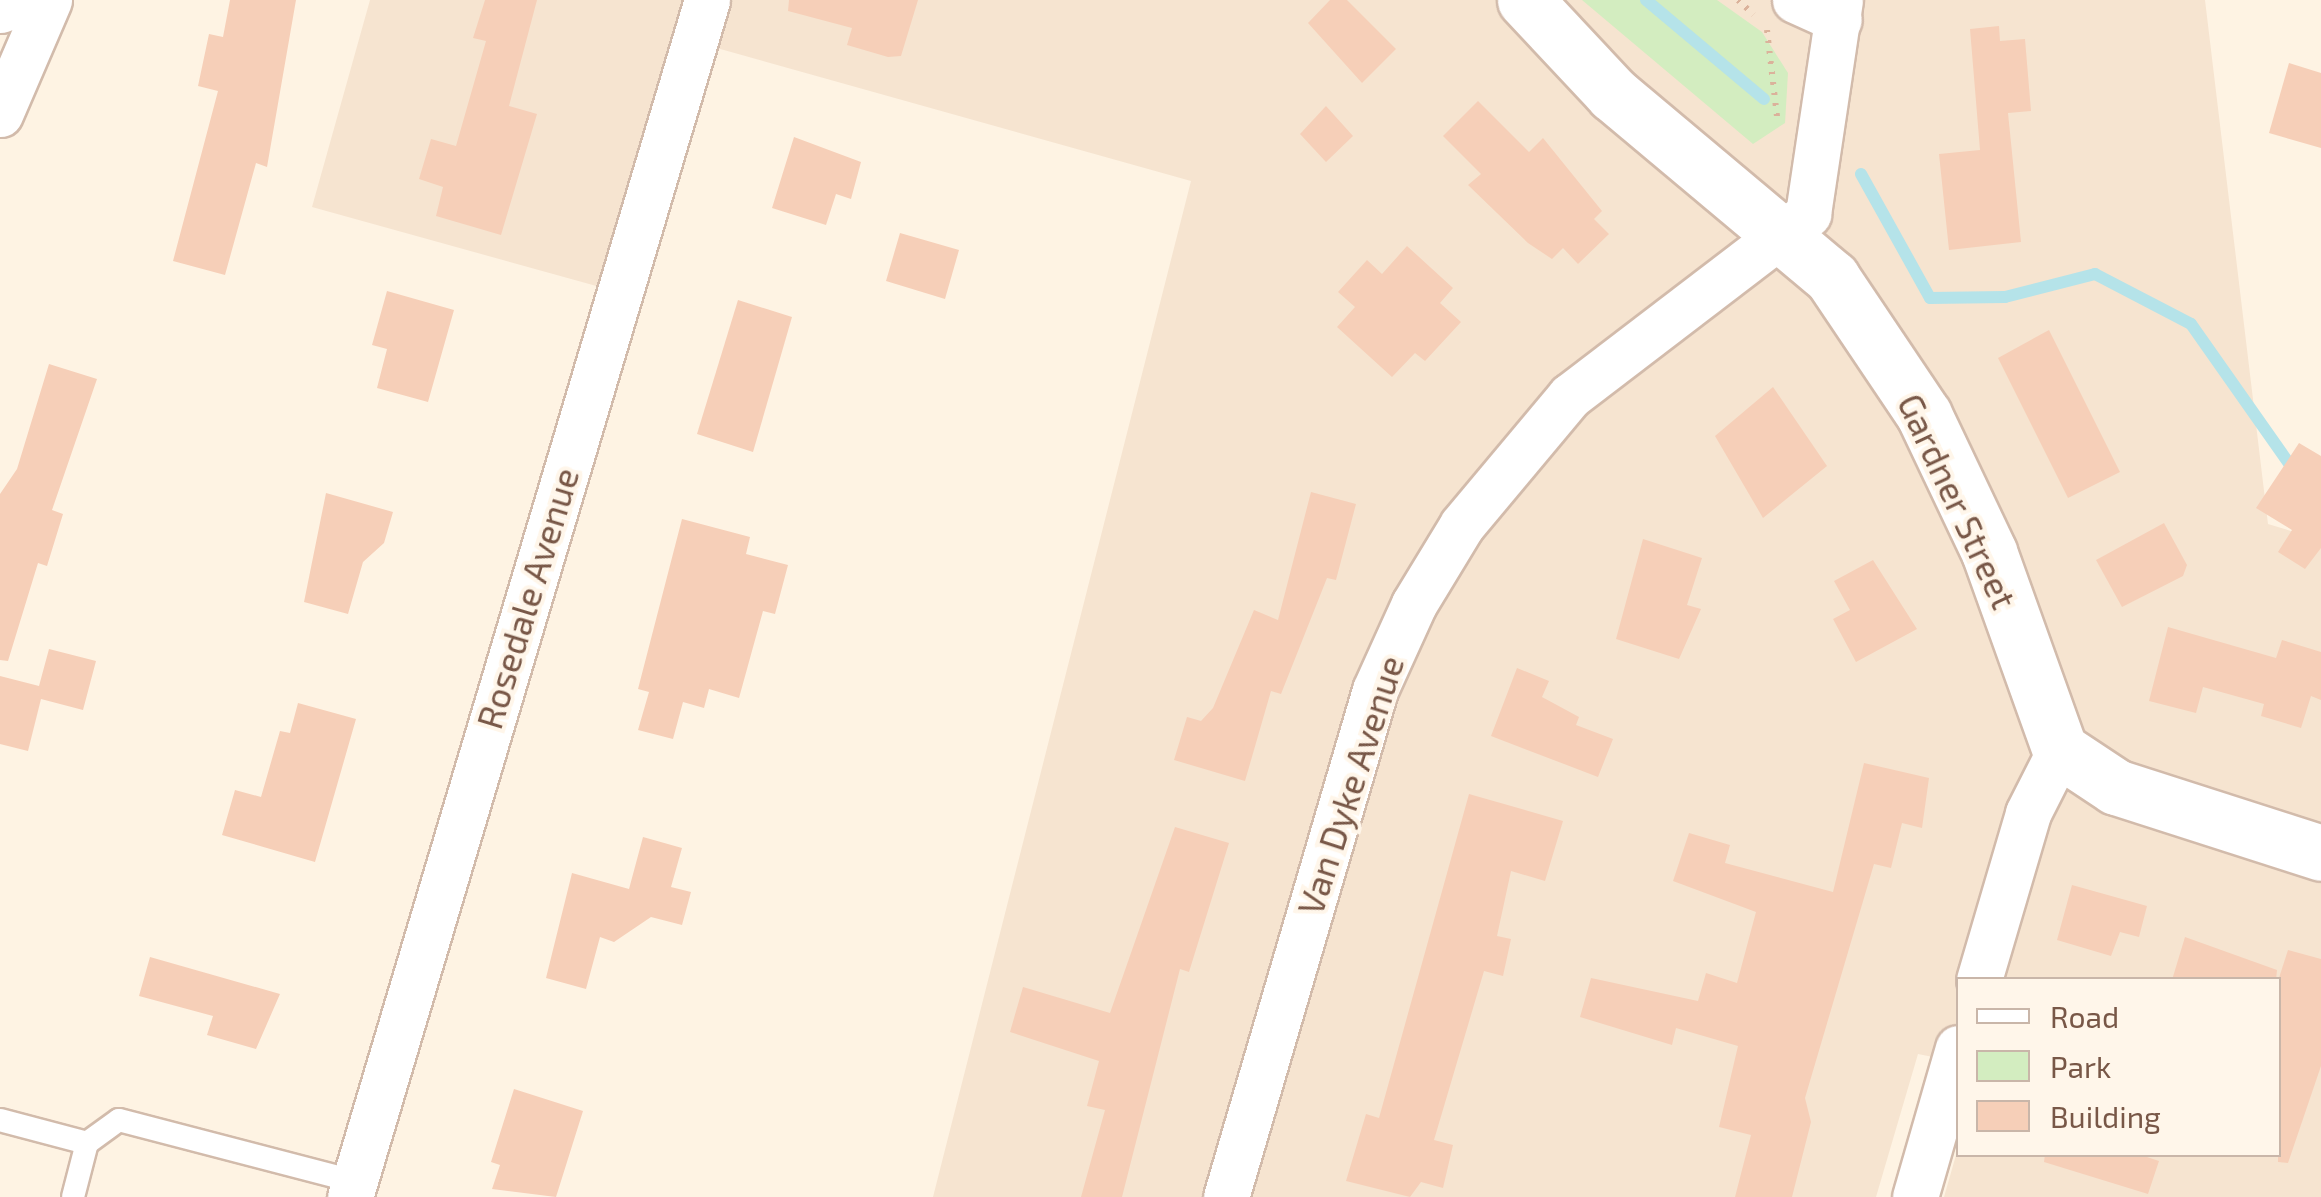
<!DOCTYPE html>
<html>
<head>
<meta charset="utf-8">
<style>
	body { margin:0 }
	#map { position:relative; width:2321px; height:1197px; overflow:hidden; background:#fef3e3; font-family:"Exo 2",sans-serif }
	div>[style] { position:absolute }
	[style*='--x'] { left:calc(var(--x)*1px); top:calc(var(--y)*1px); width:calc(var(--w)*1px); rotate:calc(var(--a)*1deg) }
	.residential>* { inset:0; background:#f6e4d0 }
	.green>* { inset:0; background:#d3edc0 }
	.stream>* { height:12px; margin:-6px; padding:0 6px; transform-origin:6px; border-radius:6px; background:#b5e3e9 }
	.building>* { inset:0; background:#f6cfb8 }
	.path>* { height:6px; margin-top:-3px; transform-origin:0; background:repeating-linear-gradient(90deg,#dbb29b 0 2.5px,transparent 0 10.5px) }
	.roads { filter:drop-shadow(2px 0 #d2bbab) drop-shadow(-2px 0 #d2bbab) drop-shadow(0 2px #d2bbab) drop-shadow(0 -2px #d2bbab) }
	.service>* { height:22px; margin:-11px; padding:0 11px; transform-origin:11px; border-radius:11px; background:#fff }
	.minor>* { height:45px; margin:-22.5px; padding:0 22.5px; transform-origin:22.5px; border-radius:22.5px; background:#fff }
	.tertiary>* { height:55px; margin:-27.5px; padding:0 27.5px; transform-origin:27.5px; border-radius:27.5px; background:#fff }
	span { translate:-50% -50%; white-space:nowrap; text-align:center; line-height:1.15; -webkit-text-stroke:8px #fff6ea; paint-order:stroke }
	.street-label { font-size:35px; color:#785747 }
	.legend { position:absolute; left:1956px; top:977px; width:325px; height:180px; box-sizing:border-box; background:#fff6ea; border:2px solid #c9b6a9; margin:0; padding:12px 18px; list-style:none; font-size:30px; color:#785747 }
	.legend li { display:flex; align-items:center; gap:20px; height:50px }
	.legend b { width:50px; border:2px solid #c9b6a9 }
</style>
</head>
<body>
<div id="map">
	<div class="residential">
		<div style="clip-path:polygon(370px 0,2205px 0,2268px 524px,2321px 540px,2321px 1197px,1944px 1197px,1958px 1148px,2278px 1154px,2278px 980px,1958px 980px,1958px 1062px,1918px 1054px,1876px 1197px,933px 1197px,1191px 181px,674px 36px,600px 287px,312px 207px)"></div>
	</div>
	<div class="green">
		<div style="clip-path:polygon(1582px 0,1717px 0,1762px 32px,1788px 73px,1785px 123px,1753px 144px)"></div>
	</div>
	<div class="stream">
		<div style="--x:1646;--y:0;--w:154;--a:40"></div>
		<div style="--x:1861;--y:174;--w:142;--a:60.9"></div>
		<div style="--x:1930;--y:298;--w:75;--a:-0.8"></div>
		<div style="--x:2005;--y:297;--w:93;--a:-14.3"></div>
		<div style="--x:2095;--y:274;--w:108;--a:27.5"></div>
		<div style="--x:2191;--y:324;--w:181;--a:54.9"></div>
	</div>
	<div class="building">
		<div style="clip-path:polygon(230px 0,296px 0,267px 167px,256px 163px,225px 275px,173px 261px,218px 91px,198px 86px,209px 34px,223px 37px)"></div>
		<div style="clip-path:polygon(485px 0,537px 0,509px 106px,537px 114px,501px 235px,436px 216px,443px 187px,419px 179px,431px 139px,456px 146px,486px 41px,473px 38px)"></div>
		<div style="clip-path:polygon(789px 0,918px 0,901px 56px,888px 57px,847px 45px,852px 28px,788px 11px)"></div>
		<div style="clip-path:polygon(1330px 0,1347px 0,1396px 49px,1362px 83px,1308px 23px)"></div>
		<div style="clip-path:polygon(1999px 26px,2000px 41px,2025px 39px,2031px 111px,2008px 113px,2021px 242px,1949px 250px,1939px 154px,1980px 150px,1970px 29px)"></div>
		<div style="clip-path:polygon(2289px 63px,2321px 73px,2321px 148px,2269px 133px)"></div>
		<div style="clip-path:polygon(1478px 101px,1529px 152px,1543px 138px,1602px 211px,1594px 219px,1609px 234px,1578px 264px,1563px 248px,1552px 259px,1528px 243px,1468px 185px,1481px 174px,1443px 136px)"></div>
		<div style="clip-path:polygon(1326px 106px,1353px 136px,1326px 162px,1300px 134px)"></div>
		<div style="clip-path:polygon(794px 137px,861px 162px,851px 199px,836px 194px,826px 225px,772px 208px)"></div>
		<div style="clip-path:polygon(900px 233px,959px 250px,945px 299px,886px 281px)"></div>
		<div style="clip-path:polygon(1407px 246px,1453px 288px,1440px 303px,1461px 322px,1425px 361px,1415px 353px,1392px 377px,1337px 327px,1355px 307px,1338px 292px,1367px 260px,1382px 274px)"></div>
		<div style="clip-path:polygon(387px 291px,454px 310px,428px 402px,377px 388px,387px 349px,372px 345px)"></div>
		<div style="clip-path:polygon(738px 300px,792px 317px,753px 452px,697px 434px)"></div>
		<div style="clip-path:polygon(2049px 330px,2120px 472px,2068px 498px,1998px 358px)"></div>
		<div style="clip-path:polygon(49px 364px,97px 379px,52px 510px,63px 514px,47px 566px,38px 563px,8px 661px,0 660px,0 494px,17px 469px)"></div>
		<div style="clip-path:polygon(1773px 387px,1827px 466px,1763px 518px,1715px 436px)"></div>
		<div style="clip-path:polygon(2299px 443px,2321px 456px,2321px 548px,2305px 569px,2278px 552px,2292px 530px,2256px 508px)"></div>
		<div style="clip-path:polygon(1311px 492px,1356px 504px,1336px 580px,1327px 578px,1281px 694px,1271px 691px,1245px 781px,1174px 760px,1187px 717px,1201px 721px,1213px 708px,1254px 610px,1278px 620px)"></div>
		<div style="clip-path:polygon(326px 493px,393px 512px,384px 543px,363px 562px,348px 614px,304px 602px)"></div>
		<div style="clip-path:polygon(682px 519px,750px 537px,746px 554px,788px 565px,775px 614px,763px 611px,739px 698px,709px 689px,704px 708px,683px 702px,673px 739px,638px 730px,649px 692px,638px 689px)"></div>
		<div style="clip-path:polygon(2164px 523px,2187px 565px,2183px 576px,2122px 607px,2096px 560px)"></div>
		<div style="clip-path:polygon(1643px 539px,1702px 558px,1687px 605px,1701px 609px,1679px 659px,1616px 639px)"></div>
		<div style="clip-path:polygon(1873px 560px,1917px 629px,1856px 662px,1833px 619px,1850px 610px,1834px 581px)"></div>
		<div style="clip-path:polygon(2168px 627px,2276px 658px,2282px 640px,2321px 652px,2321px 700px,2311px 696px,2301px 728px,2261px 716px,2264px 704px,2203px 687px,2196px 713px,2149px 701px)"></div>
		<div style="clip-path:polygon(49px 649px,96px 661px,83px 710px,41px 699px,28px 751px,0 744px,0 676px,39px 686px)"></div>
		<div style="clip-path:polygon(1517px 668px,1549px 681px,1542px 697px,1579px 717px,1576px 725px,1613px 739px,1598px 777px,1491px 736px)"></div>
		<div style="clip-path:polygon(298px 703px,356px 719px,315px 862px,222px 835px,235px 790px,261px 797px,280px 731px,290px 733px)"></div>
		<div style="clip-path:polygon(1864px 763px,1929px 778px,1922px 828px,1902px 823px,1891px 868px,1874px 864px,1805px 1098px,1811px 1122px,1792px 1197px,1735px 1197px,1751px 1135px,1719px 1127px,1738px 1046px,1676px 1028px,1672px 1045px,1580px 1017px,1591px 978px,1698px 1001px,1706px 973px,1737px 983px,1756px 912px,1673px 881px,1689px 833px,1730px 845px,1725px 863px,1833px 892px)"></div>
		<div style="clip-path:polygon(1469px 794px,1563px 821px,1545px 881px,1511px 871px,1497px 936px,1511px 939px,1503px 976px,1484px 971px,1434px 1140px,1453px 1145px,1443px 1188px,1421px 1182px,1410px 1197px,1346px 1181px,1366px 1114px,1379px 1118px)"></div>
		<div style="clip-path:polygon(1175px 827px,1229px 843px,1189px 972px,1180px 969px,1122px 1197px,1081px 1197px,1105px 1110px,1087px 1106px,1099px 1061px,1010px 1032px,1023px 987px,1110px 1013px)"></div>
		<div style="clip-path:polygon(643px 837px,682px 848px,671px 887px,691px 892px,682px 925px,651px 917px,614px 942px,600px 937px,586px 989px,546px 978px,572px 873px,629px 889px)"></div>
		<div style="clip-path:polygon(2072px 885px,2147px 906px,2139px 937px,2120px 932px,2111px 956px,2057px 940px)"></div>
		<div style="clip-path:polygon(2185px 937px,2277px 970px,2276px 980px,2172px 980px)"></div>
		<div style="clip-path:polygon(2288px 950px,2321px 959px,2321px 1066px,2288px 1163px,2278px 1162px,2278px 981px)"></div>
		<div style="clip-path:polygon(150px 957px,280px 994px,256px 1049px,207px 1035px,213px 1016px,139px 996px)"></div>
		<div style="clip-path:polygon(514px 1089px,583px 1111px,556px 1197px,492px 1189px,500px 1165px,491px 1162px)"></div>
		<div style="clip-path:polygon(2045px 1154px,2138px 1154px,2159px 1161px,2148px 1194px,2044px 1162px)"></div>
	</div>
	<div class="path">
		<div style="--x:1738;--y:0;--w:21;--a:43"></div>
		<div style="--x:1767;--y:30;--w:88;--a:83.4"></div>
	</div>
	<div class="roads">
		<div class="service">
			<div style="--x:0;--y:1120;--w:90;--a:14.8"></div>
			<div style="--x:73;--y:1197;--w:56;--a:-75.5"></div>
			<div style="--x:87;--y:1143;--w:39;--a:-36"></div>
			<div style="--x:119;--y:1120;--w:243;--a:14.6"></div>
		</div>
		<div class="minor">
			<div style="--x:1795;--y:0;--w:48;--a:24.4"></div>
			<div style="--x:0;--y:10;--w:29;--a:-20"></div>
			<div style="--x:0;--y:114;--w:124;--a:-66.7"></div>
			<div style="--x:1979;--y:980;--w:174;--a:-73.6"></div>
			<div style="--x:2028;--y:813;--w:71;--a:-63.1"></div>
			<div style="--x:350;--y:1197;--w:1249;--a:-73.39"></div>
			<div style="--x:1226;--y:1197;--w:528;--a:-73.62"></div>
			<div style="--x:1375;--y:690;--w:94;--a:-65.6"></div>
			<div style="--x:1414;--y:604;--w:92;--a:-58.7"></div>
			<div style="--x:1462;--y:525;--w:168;--a:-50.1"></div>
			<div style="--x:1570;--y:396;--w:300;--a:-37.4"></div>
			<div style="--x:1808;--y:214;--w:216;--a:-81.5"></div>
			<div style="--x:1915;--y:1197;--w:155;--a:-73.9"></div>
		</div>
		<div class="tertiary">
			<div style="--x:1525;--y:0;--w:129;--a:46.9"></div>
			<div style="--x:1613;--y:94;--w:286;--a:40"></div>
			<div style="--x:1832;--y:278;--w:165;--a:56.1"></div>
			<div style="--x:1924;--y:415;--w:152;--a:64.6"></div>
			<div style="--x:1989;--y:552;--w:210;--a:70.3"></div>
			<div style="--x:2060;--y:750;--w:67;--a:33.5"></div>
			<div style="--x:2116;--y:787;--w:215;--a:17.8"></div>
		</div>
	</div>
	<div class="street-label">
		<span style="left:1958px;top:501px;rotate:65deg">Gardner Street</span>
		<span style="left:527px;top:598px;rotate:-73deg">Rosedale Avenue</span>
		<span style="left:1350px;top:785px;rotate:-72deg">Van Dyke Avenue</span>
	</div>
	<ul class="legend">
	<li><b style="height:12px;background:#fff"></b>Road</li>
	<li><b style="height:28px;background:#d3edc0"></b>Park</li>
	<li><b style="height:28px;background:#f6cfb8"></b>Building</li>
	</ul>
</div>
</body>
</html>
